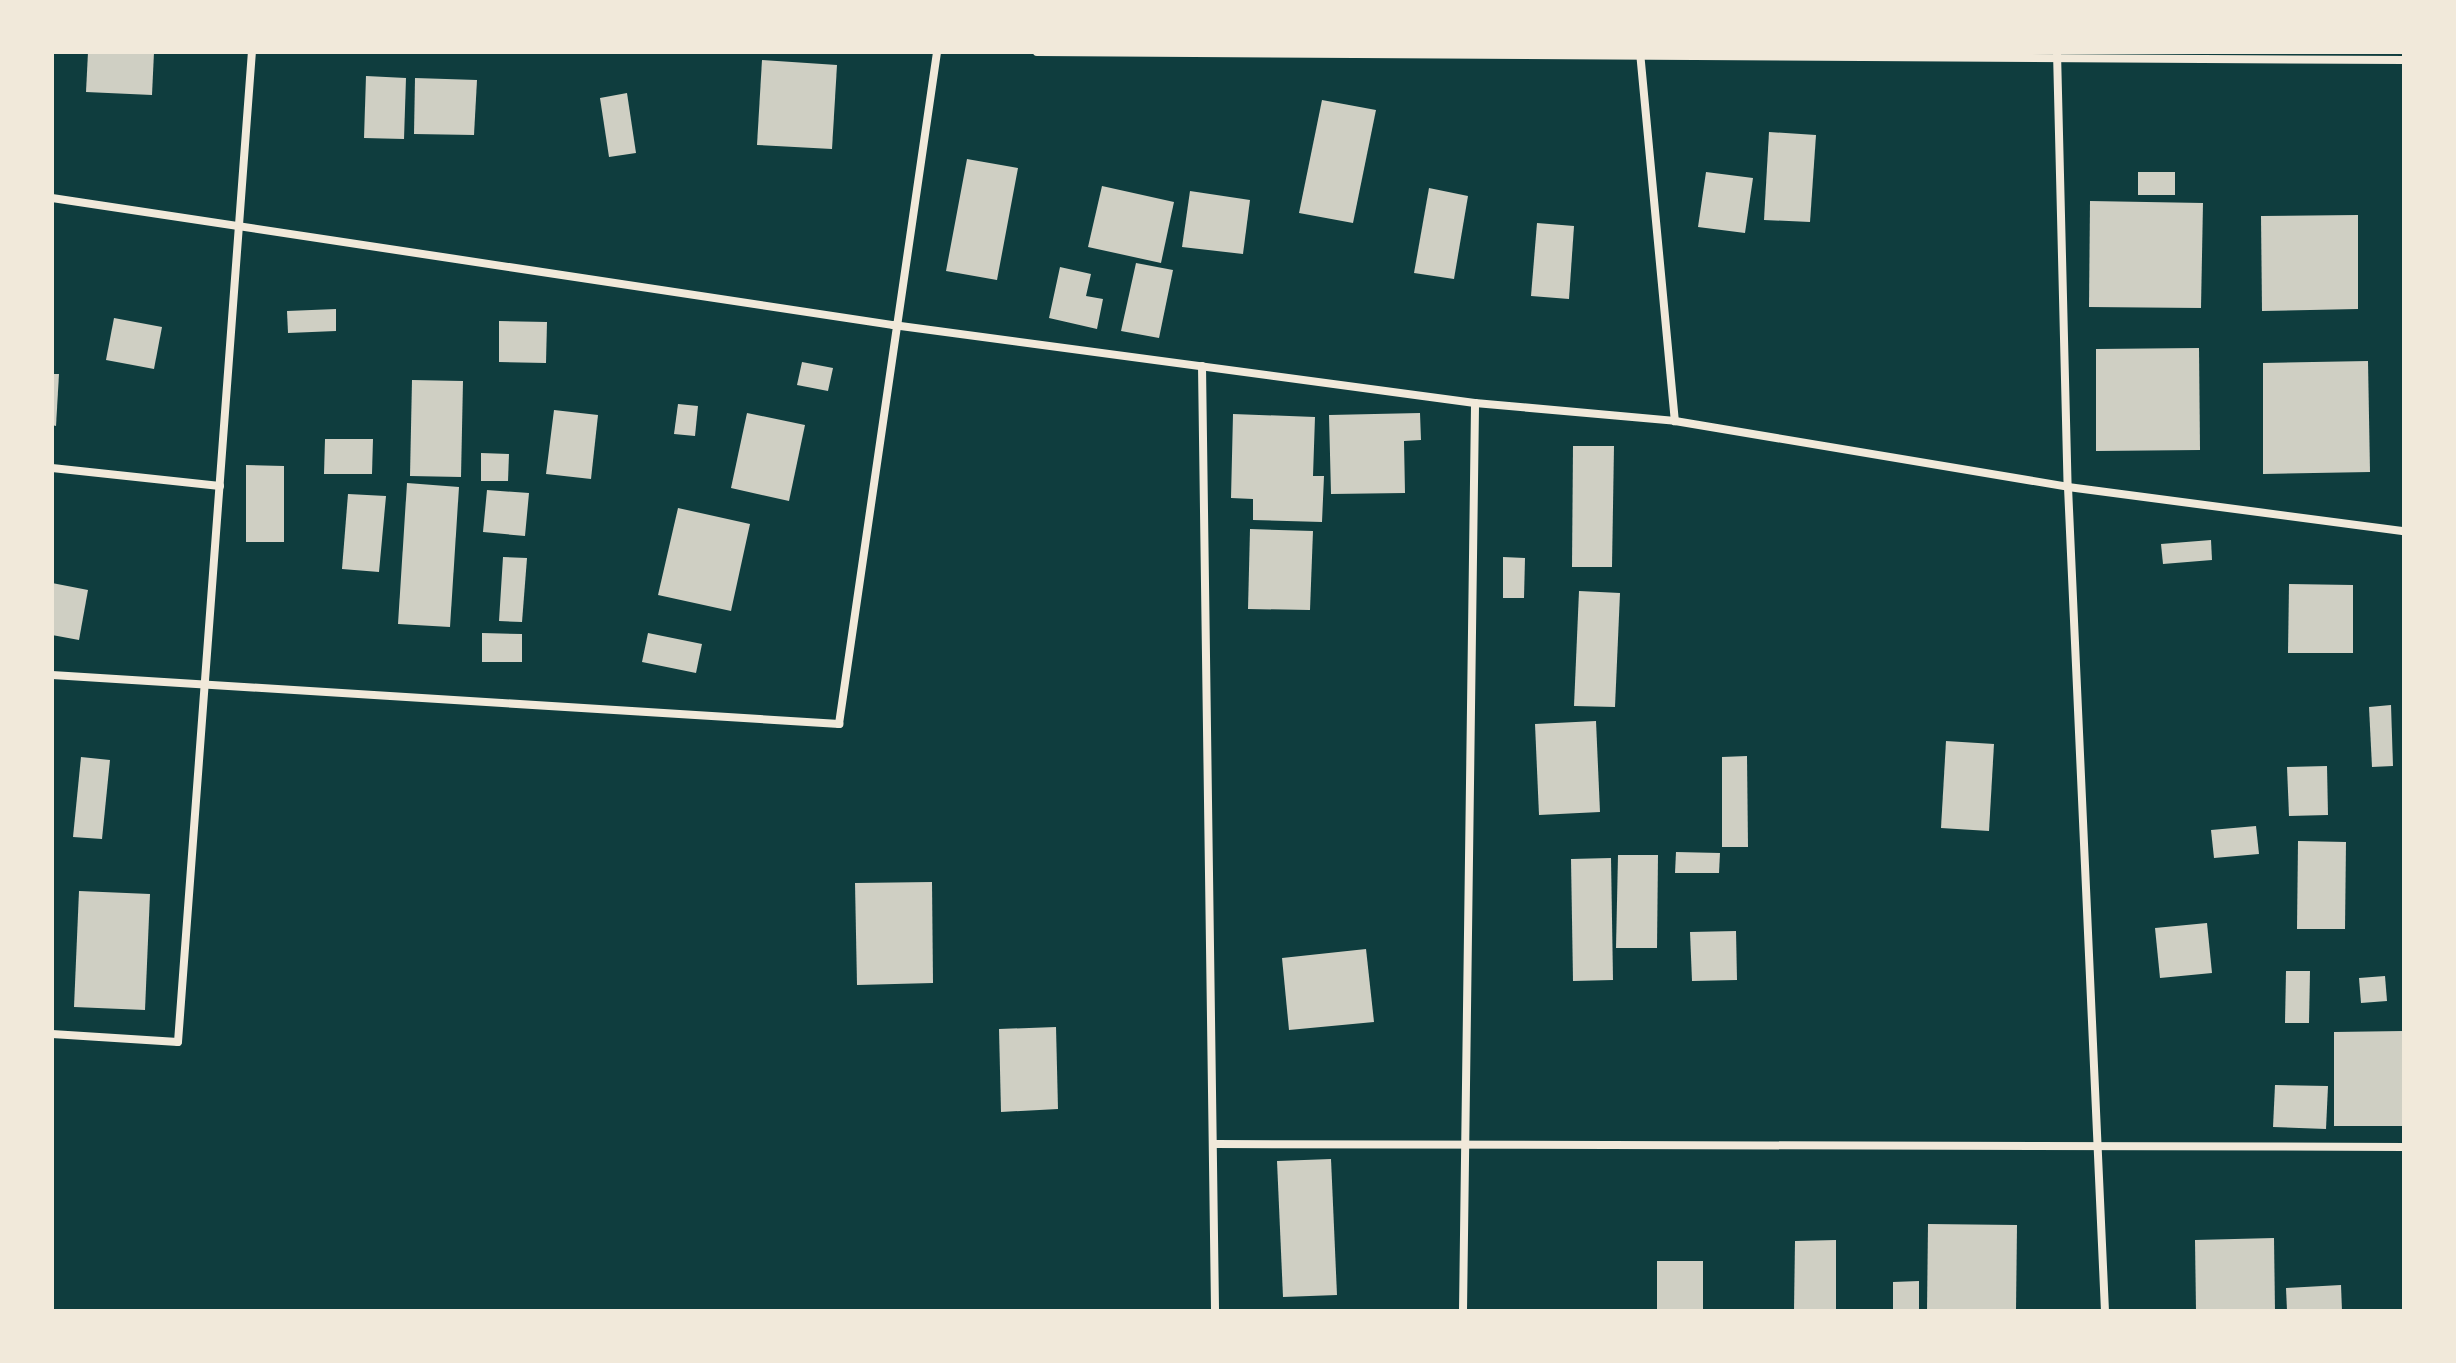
<!DOCTYPE html>
<html>
<head>
<meta charset="utf-8">
<style>
	body { margin:0 }
	#map { position:relative; width:2456px; height:1363px; overflow:hidden; background:#0f3d3e; font-family:Poppins,sans-serif }
	div>[style] { position:absolute }
	[style*='--x'] { left:calc(var(--x)*1px); top:calc(var(--y)*1px); width:calc(var(--w)*1px); rotate:calc(var(--a)*1deg) }
	.building>* { inset:0; background:#cfcfc3 }
	.minor>* { height:8px; margin:-4px; padding:0 4px; transform-origin:4px; border-radius:4px; background:#f1e9da }
	span { translate:-50% -50%; white-space:nowrap; text-align:center; line-height:1.15; -webkit-text-stroke:8px #f1e9da; paint-order:stroke }
	.frame { position:absolute; inset:0; border:54px solid #f1e9da; pointer-events:none }
</style>
</head>
<body>
<div id="map">
	<div class="building">
		<div style="clip-path:polygon(88px 52px,154px 52px,152px 95px,86px 92px)"></div>
		<div style="clip-path:polygon(762px 60px,837px 65px,832px 149px,757px 145px)"></div>
		<div style="clip-path:polygon(366px 76px,406px 78px,404px 139px,364px 138px)"></div>
		<div style="clip-path:polygon(415px 78px,477px 80px,474px 135px,414px 134px)"></div>
		<div style="clip-path:polygon(627px 93px,636px 153px,609px 157px,600px 98px)"></div>
		<div style="clip-path:polygon(1322px 100px,1376px 110px,1353px 223px,1299px 213px)"></div>
		<div style="clip-path:polygon(1769px 132px,1816px 135px,1810px 222px,1764px 220px)"></div>
		<div style="clip-path:polygon(967px 159px,1018px 168px,997px 280px,946px 271px)"></div>
		<div style="clip-path:polygon(1706px 172px,1753px 178px,1745px 233px,1698px 227px)"></div>
		<div style="clip-path:polygon(2138px 172px,2175px 172px,2175px 195px,2138px 195px)"></div>
		<div style="clip-path:polygon(1102px 186px,1174px 202px,1161px 263px,1088px 247px)"></div>
		<div style="clip-path:polygon(1429px 188px,1468px 196px,1454px 279px,1414px 273px)"></div>
		<div style="clip-path:polygon(1190px 191px,1250px 200px,1243px 254px,1182px 247px)"></div>
		<div style="clip-path:polygon(2090px 201px,2203px 203px,2201px 308px,2089px 307px)"></div>
		<div style="clip-path:polygon(2358px 215px,2358px 309px,2262px 311px,2261px 216px)"></div>
		<div style="clip-path:polygon(1537px 223px,1574px 226px,1569px 299px,1531px 296px)"></div>
		<div style="clip-path:polygon(1136px 263px,1173px 270px,1159px 338px,1121px 331px)"></div>
		<div style="clip-path:polygon(1060px 267px,1091px 274px,1086px 296px,1103px 299px,1097px 329px,1049px 318px)"></div>
		<div style="clip-path:polygon(336px 309px,336px 331px,288px 333px,287px 311px)"></div>
		<div style="clip-path:polygon(114px 318px,162px 327px,154px 369px,106px 360px)"></div>
		<div style="clip-path:polygon(499px 321px,547px 322px,546px 363px,499px 362px)"></div>
		<div style="clip-path:polygon(2199px 348px,2200px 450px,2096px 451px,2096px 349px)"></div>
		<div style="clip-path:polygon(2368px 361px,2370px 472px,2263px 474px,2263px 363px)"></div>
		<div style="clip-path:polygon(802px 362px,833px 368px,828px 391px,797px 385px)"></div>
		<div style="clip-path:polygon(52px 374px,59px 374px,56px 426px,52px 425px)"></div>
		<div style="clip-path:polygon(412px 380px,463px 381px,461px 477px,410px 476px)"></div>
		<div style="clip-path:polygon(678px 404px,698px 406px,695px 436px,674px 434px)"></div>
		<div style="clip-path:polygon(554px 410px,598px 415px,591px 479px,546px 474px)"></div>
		<div style="clip-path:polygon(747px 413px,805px 425px,789px 501px,731px 488px)"></div>
		<div style="clip-path:polygon(1420px 413px,1421px 440px,1404px 441px,1405px 493px,1331px 494px,1329px 415px)"></div>
		<div style="clip-path:polygon(1233px 414px,1315px 417px,1313px 476px,1324px 476px,1322px 522px,1253px 520px,1253px 499px,1231px 498px)"></div>
		<div style="clip-path:polygon(325px 439px,373px 439px,372px 474px,324px 474px)"></div>
		<div style="clip-path:polygon(1573px 446px,1614px 446px,1612px 567px,1572px 567px)"></div>
		<div style="clip-path:polygon(481px 453px,509px 454px,508px 481px,481px 481px)"></div>
		<div style="clip-path:polygon(246px 465px,284px 466px,284px 542px,246px 542px)"></div>
		<div style="clip-path:polygon(407px 483px,459px 487px,450px 627px,398px 624px)"></div>
		<div style="clip-path:polygon(487px 490px,529px 493px,525px 536px,483px 532px)"></div>
		<div style="clip-path:polygon(348px 494px,386px 496px,379px 572px,342px 569px)"></div>
		<div style="clip-path:polygon(678px 508px,750px 524px,731px 611px,658px 595px)"></div>
		<div style="clip-path:polygon(1250px 529px,1313px 531px,1310px 610px,1248px 609px)"></div>
		<div style="clip-path:polygon(2211px 540px,2212px 560px,2163px 564px,2161px 544px)"></div>
		<div style="clip-path:polygon(503px 557px,527px 558px,522px 622px,499px 621px)"></div>
		<div style="clip-path:polygon(1503px 557px,1525px 558px,1524px 598px,1503px 598px)"></div>
		<div style="clip-path:polygon(52px 583px,88px 590px,79px 640px,52px 635px)"></div>
		<div style="clip-path:polygon(2289px 584px,2353px 585px,2353px 653px,2288px 653px)"></div>
		<div style="clip-path:polygon(1579px 591px,1620px 593px,1615px 707px,1574px 706px)"></div>
		<div style="clip-path:polygon(482px 633px,522px 634px,522px 662px,482px 662px)"></div>
		<div style="clip-path:polygon(648px 633px,702px 644px,696px 673px,642px 662px)"></div>
		<div style="clip-path:polygon(2391px 705px,2393px 766px,2372px 767px,2369px 707px)"></div>
		<div style="clip-path:polygon(1596px 721px,1600px 812px,1539px 815px,1535px 724px)"></div>
		<div style="clip-path:polygon(1946px 741px,1994px 744px,1989px 831px,1941px 828px)"></div>
		<div style="clip-path:polygon(1747px 756px,1748px 847px,1722px 847px,1722px 757px)"></div>
		<div style="clip-path:polygon(81px 757px,110px 760px,102px 839px,73px 837px)"></div>
		<div style="clip-path:polygon(2327px 766px,2328px 815px,2289px 816px,2287px 767px)"></div>
		<div style="clip-path:polygon(2256px 826px,2259px 854px,2214px 858px,2211px 830px)"></div>
		<div style="clip-path:polygon(2298px 841px,2346px 842px,2345px 929px,2297px 929px)"></div>
		<div style="clip-path:polygon(1676px 852px,1720px 853px,1719px 873px,1675px 873px)"></div>
		<div style="clip-path:polygon(1618px 855px,1658px 855px,1657px 948px,1616px 948px)"></div>
		<div style="clip-path:polygon(1611px 858px,1613px 980px,1573px 981px,1571px 859px)"></div>
		<div style="clip-path:polygon(932px 882px,933px 983px,857px 985px,855px 883px)"></div>
		<div style="clip-path:polygon(79px 891px,150px 894px,145px 1010px,74px 1007px)"></div>
		<div style="clip-path:polygon(2207px 923px,2212px 973px,2160px 978px,2155px 928px)"></div>
		<div style="clip-path:polygon(1736px 931px,1737px 980px,1692px 981px,1690px 932px)"></div>
		<div style="clip-path:polygon(1366px 949px,1374px 1022px,1289px 1030px,1282px 958px)"></div>
		<div style="clip-path:polygon(2286px 971px,2310px 971px,2309px 1023px,2285px 1023px)"></div>
		<div style="clip-path:polygon(2385px 976px,2387px 1001px,2361px 1003px,2359px 978px)"></div>
		<div style="clip-path:polygon(1056px 1027px,1058px 1109px,1001px 1112px,999px 1029px)"></div>
		<div style="clip-path:polygon(2403px 1031px,2403px 1126px,2334px 1126px,2334px 1032px)"></div>
		<div style="clip-path:polygon(2275px 1085px,2328px 1086px,2326px 1129px,2273px 1127px)"></div>
		<div style="clip-path:polygon(1331px 1159px,1337px 1295px,1283px 1297px,1277px 1161px)"></div>
		<div style="clip-path:polygon(1928px 1224px,2017px 1225px,2016px 1311px,1927px 1311px)"></div>
		<div style="clip-path:polygon(2274px 1238px,2275px 1311px,2196px 1311px,2195px 1240px)"></div>
		<div style="clip-path:polygon(1836px 1240px,1836px 1311px,1794px 1311px,1795px 1241px)"></div>
		<div style="clip-path:polygon(1657px 1261px,1703px 1261px,1703px 1311px,1657px 1311px)"></div>
		<div style="clip-path:polygon(1919px 1281px,1919px 1311px,1893px 1311px,1893px 1282px)"></div>
		<div style="clip-path:polygon(2341px 1285px,2342px 1311px,2287px 1311px,2286px 1288px)"></div>
	</div>
	<div class="minor">
		<div style="--x:1037;--y:52;--w:1367;--a:0.34"></div>
		<div style="--x:1640;--y:52;--w:371;--a:84.6"></div>
		<div style="--x:2057;--y:52;--w:435;--a:88.6"></div>
		<div style="--x:2068;--y:487;--w:825;--a:87.43"></div>
		<div style="--x:52;--y:198;--w:851;--a:8.59"></div>
		<div style="--x:893;--y:325;--w:587;--a:7.63"></div>
		<div style="--x:1475;--y:403;--w:201;--a:5.1"></div>
		<div style="--x:1675;--y:421;--w:399;--a:9.5"></div>
		<div style="--x:2068;--y:487;--w:339;--a:7.5"></div>
		<div style="--x:1202;--y:366;--w:945;--a:89.21"></div>
		<div style="--x:52;--y:468;--w:169;--a:6.1"></div>
		<div style="--x:52;--y:675;--w:789;--a:3.56"></div>
		<div style="--x:839;--y:724;--w:679;--a:-81.7"></div>
		<div style="--x:52;--y:1034;--w:126;--a:3.6"></div>
		<div style="--x:178;--y:1042;--w:993;--a:-85.73"></div>
		<div style="--x:1216;--y:1144;--w:1188;--a:0.14"></div>
		<div style="--x:1463;--y:1311;--w:908;--a:-89.24"></div>
	</div>
	<div class="frame"></div>
</div>
</body>
</html>
